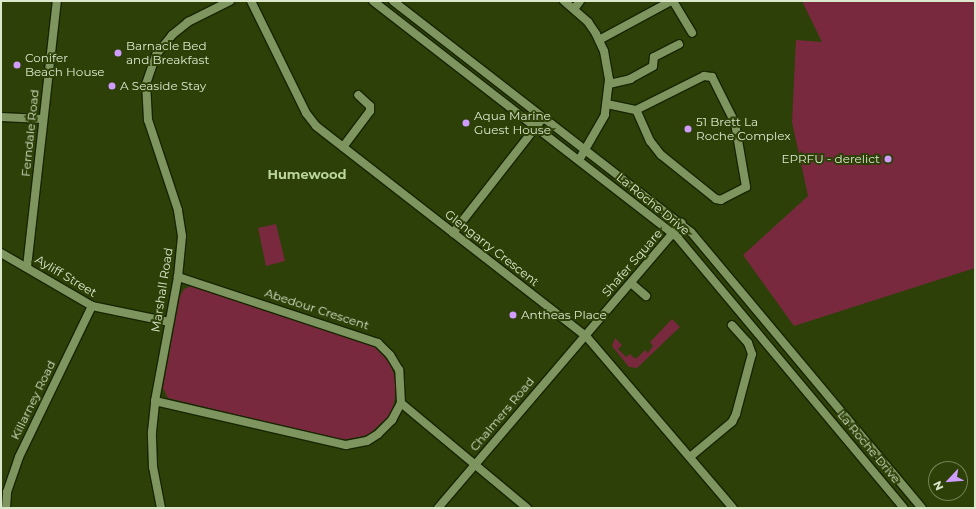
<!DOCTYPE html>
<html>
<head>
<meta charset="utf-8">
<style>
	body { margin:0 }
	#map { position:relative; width:976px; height:509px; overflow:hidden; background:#2c4008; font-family:Montserrat,sans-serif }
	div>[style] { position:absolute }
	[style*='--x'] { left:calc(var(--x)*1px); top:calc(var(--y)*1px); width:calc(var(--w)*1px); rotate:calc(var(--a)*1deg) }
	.green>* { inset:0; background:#78293e }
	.roads { filter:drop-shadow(1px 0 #172500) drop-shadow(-1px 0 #172500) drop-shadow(0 1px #172500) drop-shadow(0 -1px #172500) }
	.minor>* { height:8px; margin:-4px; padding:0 4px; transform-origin:4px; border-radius:4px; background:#7e955f }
	.dots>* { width:11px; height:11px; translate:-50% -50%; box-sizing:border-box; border:2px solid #2c4008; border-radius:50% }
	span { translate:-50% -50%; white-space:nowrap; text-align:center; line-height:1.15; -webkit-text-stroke:4px #2c4008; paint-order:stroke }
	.poi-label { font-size:12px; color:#dbe8cc }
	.left { translate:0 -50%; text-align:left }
	.right { translate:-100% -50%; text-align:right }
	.street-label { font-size:12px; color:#dbe8cc }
	.neighbourhood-label { font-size:13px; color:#bbd49b; font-weight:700 }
	.frame { position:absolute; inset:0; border:2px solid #dbe8cc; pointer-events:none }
	.north { position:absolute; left:928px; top:461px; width:40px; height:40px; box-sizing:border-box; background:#2c4008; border:1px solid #728356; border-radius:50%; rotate:244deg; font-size:11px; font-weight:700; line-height:16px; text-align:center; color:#dbe8cc }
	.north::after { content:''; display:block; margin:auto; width:14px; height:18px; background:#d09dff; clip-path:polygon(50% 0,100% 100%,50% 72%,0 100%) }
</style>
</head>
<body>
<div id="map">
	<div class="green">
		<div style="clip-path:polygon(802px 1px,975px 1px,975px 268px,794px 326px,743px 255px,808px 196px,792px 122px,796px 40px,822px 42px)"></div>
		<div style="clip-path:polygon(276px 224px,285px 261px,266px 266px,258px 228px)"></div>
		<div style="clip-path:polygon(191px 286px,374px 346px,389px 362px,395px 377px,396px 394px,391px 414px,368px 435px,342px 440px,168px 398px,163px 388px,180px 296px,184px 289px)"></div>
		<div style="clip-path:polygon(672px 319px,680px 327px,637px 368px,629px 367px,612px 346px,615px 338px,622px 345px,618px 349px,626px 357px,630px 354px,634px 358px,637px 358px,645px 350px,648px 353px,653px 346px,650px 342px)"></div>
	</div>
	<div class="roads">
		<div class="minor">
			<div style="--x:251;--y:1;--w:125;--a:63.8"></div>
			<div style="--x:306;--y:113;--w:16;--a:52"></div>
			<div style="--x:316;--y:126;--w:342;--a:37.9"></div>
			<div style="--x:586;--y:336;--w:226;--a:49.5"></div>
			<div style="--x:373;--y:1;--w:386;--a:37.8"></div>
			<div style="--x:678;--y:238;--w:352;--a:50.1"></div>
			<div style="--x:393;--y:1;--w:377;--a:37.8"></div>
			<div style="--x:691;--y:232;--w:360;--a:50.1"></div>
			<div style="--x:564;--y:1;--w:32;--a:41"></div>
			<div style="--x:588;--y:22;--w:14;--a:56"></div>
			<div style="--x:596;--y:34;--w:19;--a:65"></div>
			<div style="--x:604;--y:51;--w:29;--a:80"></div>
			<div style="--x:609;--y:80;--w:35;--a:97"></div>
			<div style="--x:605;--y:115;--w:52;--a:120"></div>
			<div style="--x:673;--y:1;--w:37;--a:59"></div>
			<div style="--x:574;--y:9;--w:10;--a:-53"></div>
			<div style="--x:599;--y:40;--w:82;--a:-28.4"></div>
			<div style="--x:609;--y:84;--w:22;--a:-13"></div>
			<div style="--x:630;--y:79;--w:26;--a:-29"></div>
			<div style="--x:653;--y:66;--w:9;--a:-84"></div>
			<div style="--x:654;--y:57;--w:28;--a:-27"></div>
			<div style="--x:607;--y:104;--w:30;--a:12"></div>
			<div style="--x:636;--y:110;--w:76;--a:-26.6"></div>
			<div style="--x:704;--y:76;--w:8;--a:7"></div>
			<div style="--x:712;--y:77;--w:51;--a:63.4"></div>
			<div style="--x:735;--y:123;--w:65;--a:80.2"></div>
			<div style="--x:746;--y:187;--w:28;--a:153"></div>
			<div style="--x:721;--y:200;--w:5;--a:-169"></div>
			<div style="--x:716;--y:199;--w:70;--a:-141.3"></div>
			<div style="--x:661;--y:155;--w:18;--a:-128"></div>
			<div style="--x:650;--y:141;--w:34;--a:-114"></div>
			<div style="--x:1;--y:117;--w:42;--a:2.7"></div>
			<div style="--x:343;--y:147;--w:45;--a:-53.1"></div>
			<div style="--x:370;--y:111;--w:5;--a:-90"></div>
			<div style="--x:370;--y:106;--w:16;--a:-137"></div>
			<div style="--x:453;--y:233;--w:146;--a:-52"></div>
			<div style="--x:1;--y:253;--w:105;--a:30.2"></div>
			<div style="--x:92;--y:306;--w:79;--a:11.7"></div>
			<div style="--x:27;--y:267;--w:268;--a:-83.6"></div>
			<div style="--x:631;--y:283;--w:20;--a:41"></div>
			<div style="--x:155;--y:401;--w:196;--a:13"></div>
			<div style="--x:346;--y:445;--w:21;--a:-11"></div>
			<div style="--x:367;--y:441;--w:13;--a:-32"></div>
			<div style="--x:378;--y:434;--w:20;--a:-45"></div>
			<div style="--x:392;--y:420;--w:19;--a:-62"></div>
			<div style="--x:401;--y:403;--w:33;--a:-93"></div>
			<div style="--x:399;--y:370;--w:17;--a:-121"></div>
			<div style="--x:390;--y:355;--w:17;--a:-135"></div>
			<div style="--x:378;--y:343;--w:211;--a:-161.7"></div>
			<div style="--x:401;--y:403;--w:164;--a:39.8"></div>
			<div style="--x:690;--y:457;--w:55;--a:-39.8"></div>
			<div style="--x:732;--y:422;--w:9;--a:-63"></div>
			<div style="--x:736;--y:414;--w:62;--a:-75.1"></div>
			<div style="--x:752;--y:354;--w:12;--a:-110"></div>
			<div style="--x:748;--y:343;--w:24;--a:-132"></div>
			<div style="--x:6;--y:508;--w:16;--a:-86"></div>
			<div style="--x:7;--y:492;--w:37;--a:-71"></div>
			<div style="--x:19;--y:457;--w:168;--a:-64.2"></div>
			<div style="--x:161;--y:508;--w:42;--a:-101"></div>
			<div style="--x:153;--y:467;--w:35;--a:-92"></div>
			<div style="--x:152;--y:432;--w:31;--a:-84"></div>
			<div style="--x:155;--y:401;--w:126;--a:-79.5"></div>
			<div style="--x:178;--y:277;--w:41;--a:-84.4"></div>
			<div style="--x:182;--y:236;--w:26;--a:-99"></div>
			<div style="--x:178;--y:210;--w:95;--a:-108.4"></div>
			<div style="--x:148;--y:120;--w:36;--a:-93"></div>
			<div style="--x:146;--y:84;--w:31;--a:-71"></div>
			<div style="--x:156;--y:55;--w:26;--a:-51"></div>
			<div style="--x:172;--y:35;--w:21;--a:-39"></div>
			<div style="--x:188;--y:22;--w:47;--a:-26.6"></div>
			<div style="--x:438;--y:508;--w:375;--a:-49.5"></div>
		</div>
	</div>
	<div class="dots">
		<div style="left:118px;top:53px;background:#d09dff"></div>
		<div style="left:17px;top:65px;background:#d09dff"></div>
		<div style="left:112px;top:86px;background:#d09dff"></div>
		<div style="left:466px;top:123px;background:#d09dff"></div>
		<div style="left:688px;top:129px;background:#d09dff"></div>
		<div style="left:888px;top:159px;background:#d09dff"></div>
		<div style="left:513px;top:315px;background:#d09dff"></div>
	</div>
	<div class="poi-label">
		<span class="left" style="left:126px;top:53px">Barnacle Bed<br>and Breakfast</span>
		<span class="left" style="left:25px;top:65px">Conifer<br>Beach House</span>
		<span class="left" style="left:120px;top:86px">A Seaside Stay</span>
		<span class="left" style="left:474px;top:123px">Aqua Marine<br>Guest House</span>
		<span class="left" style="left:696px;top:129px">51 Brett La<br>Roche Complex</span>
		<span class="right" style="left:880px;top:159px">EPRFU - derelict</span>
		<span class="left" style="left:521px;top:315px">Antheas Place</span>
	</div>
	<div class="street-label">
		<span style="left:30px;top:133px;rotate:-84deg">Ferndale Road</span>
		<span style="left:653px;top:204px;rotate:39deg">La Roche Drive</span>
		<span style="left:492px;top:248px;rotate:38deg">Glengarry Crescent</span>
		<span style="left:632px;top:263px;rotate:-49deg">Shafer Square</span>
		<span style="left:66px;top:276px;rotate:31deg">Ayliff Street</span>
		<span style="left:162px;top:290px;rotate:-81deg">Marshall Road</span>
		<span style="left:317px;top:309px;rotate:18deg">Abedour Crescent</span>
		<span style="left:33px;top:400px;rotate:-64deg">Killarney Road</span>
		<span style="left:502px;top:414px;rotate:-50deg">Chalmers Road</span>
		<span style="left:869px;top:447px;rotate:50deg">La Roche Drive</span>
	</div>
	<div class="neighbourhood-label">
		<span style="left:307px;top:174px">Humewood</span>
	</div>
	<div class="frame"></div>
	<div class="north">N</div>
</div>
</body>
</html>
